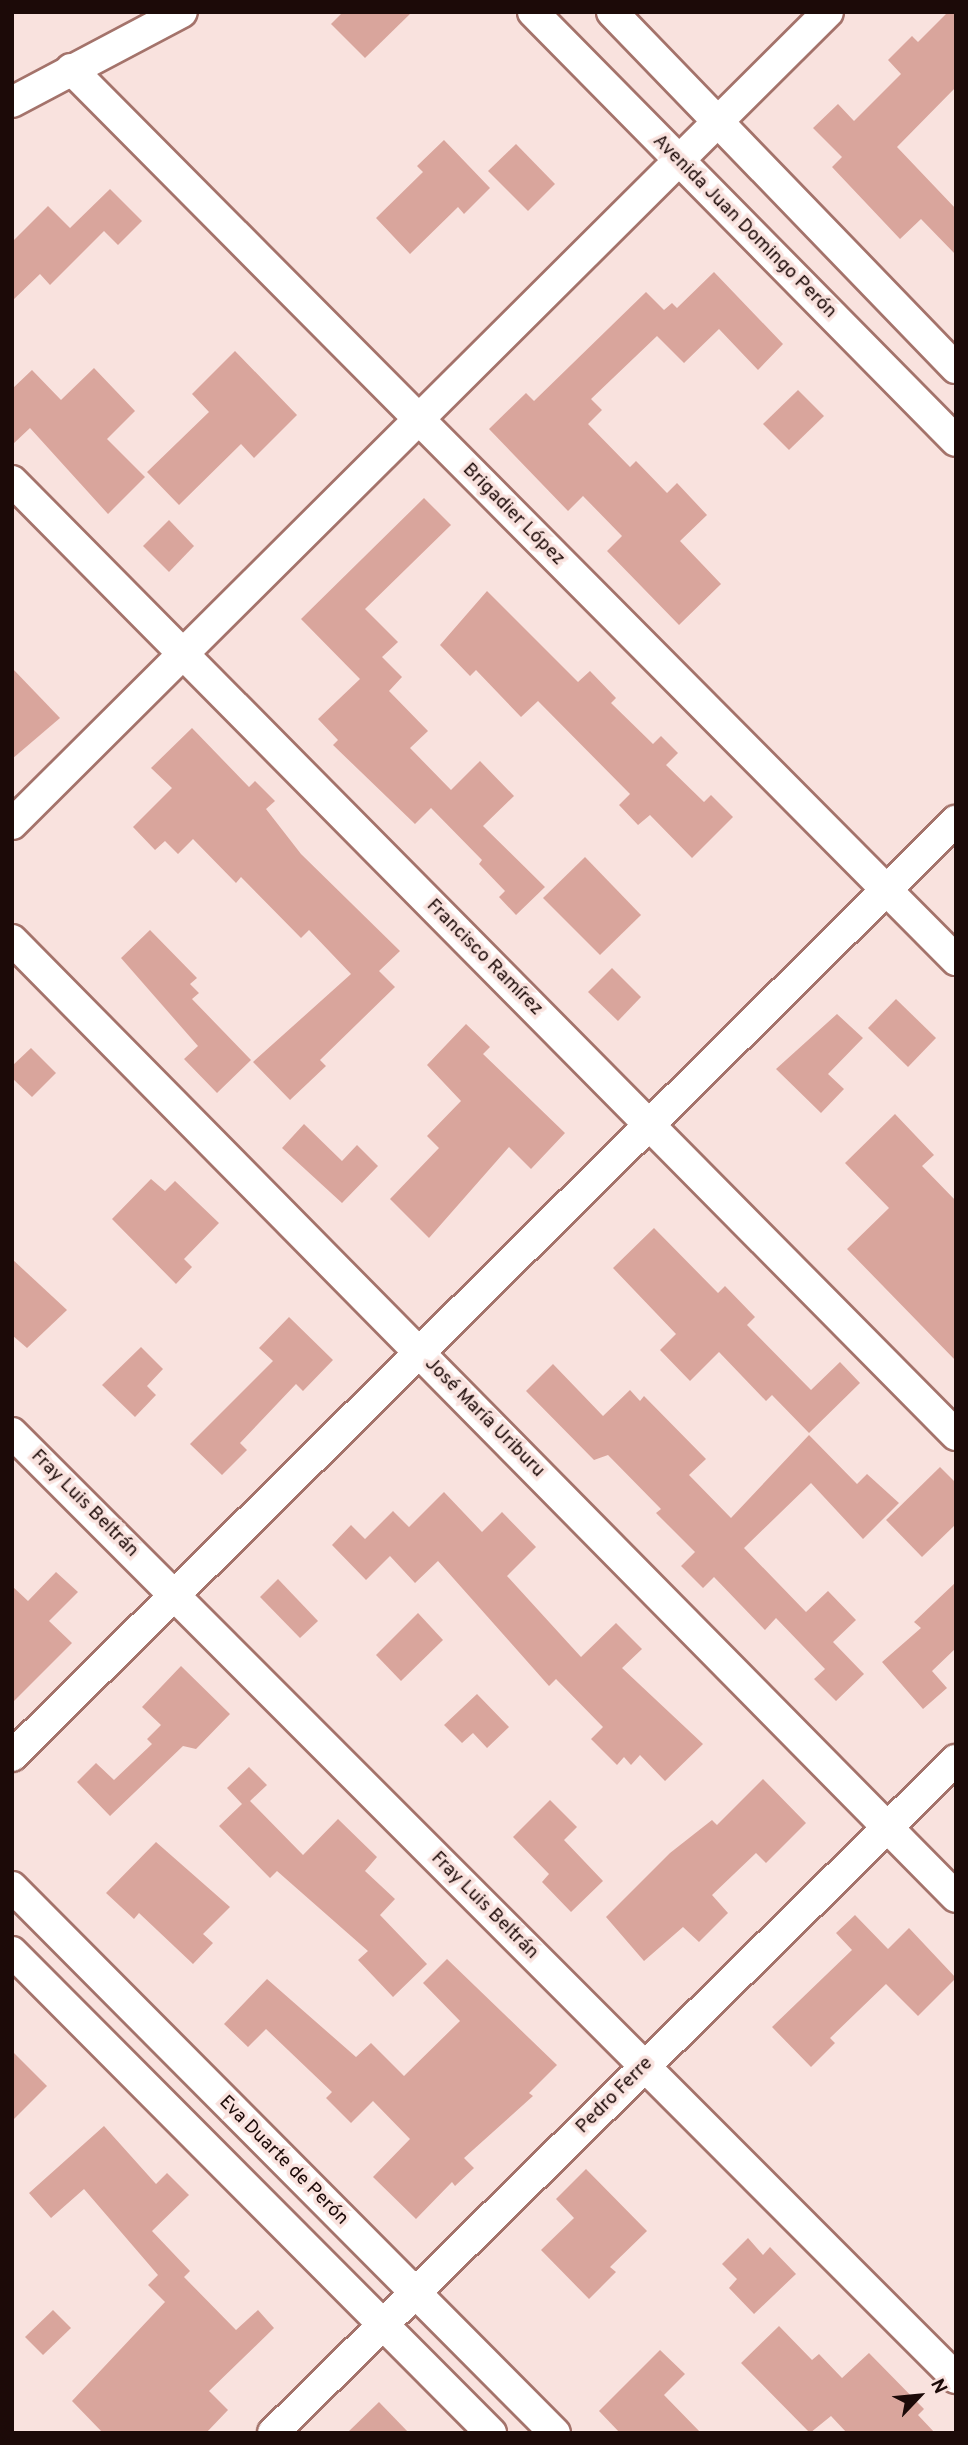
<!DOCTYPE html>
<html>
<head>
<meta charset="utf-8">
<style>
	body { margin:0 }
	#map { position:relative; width:968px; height:2445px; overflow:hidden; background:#f9e2de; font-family:Overpass,sans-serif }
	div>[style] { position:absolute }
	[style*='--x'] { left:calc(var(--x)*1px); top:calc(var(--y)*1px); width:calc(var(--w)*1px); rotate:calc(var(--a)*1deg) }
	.building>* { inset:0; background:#d9a59c }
	.roads { filter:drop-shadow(2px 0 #a4736b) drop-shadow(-2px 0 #a4736b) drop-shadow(0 2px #a4736b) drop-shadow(0 -2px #a4736b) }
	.minor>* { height:30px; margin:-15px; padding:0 15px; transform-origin:15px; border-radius:15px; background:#fff }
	span { translate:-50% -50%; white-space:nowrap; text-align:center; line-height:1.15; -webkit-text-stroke:7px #f9e2de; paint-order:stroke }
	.street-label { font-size:19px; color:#1c0a08 }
	.frame { position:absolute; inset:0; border:14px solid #1c0a08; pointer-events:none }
	.north { position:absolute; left:884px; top:2361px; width:70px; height:70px; -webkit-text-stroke:5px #f9e2de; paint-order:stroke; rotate:64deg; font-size:19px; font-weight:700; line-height:28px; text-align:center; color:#1c0a08 }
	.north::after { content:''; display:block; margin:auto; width:24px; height:32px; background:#1c0a08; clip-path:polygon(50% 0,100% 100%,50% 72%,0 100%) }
</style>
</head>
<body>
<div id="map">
	<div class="building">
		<div style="clip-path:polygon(343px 12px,412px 12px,365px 58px,331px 24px)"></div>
		<div style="clip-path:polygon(948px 12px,956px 12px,956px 87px,897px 147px,956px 209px,956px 255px,921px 219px,900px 239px,832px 167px,842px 157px,813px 128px,838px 104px,854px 121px,901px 74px,888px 60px,912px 36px,918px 42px)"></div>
		<div style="clip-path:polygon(444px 140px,490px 188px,464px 214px,458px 207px,410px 254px,376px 218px,423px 172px,417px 166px)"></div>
		<div style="clip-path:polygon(516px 144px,555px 184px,528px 211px,488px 171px)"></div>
		<div style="clip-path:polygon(110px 189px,142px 221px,118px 245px,104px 231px,50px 285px,40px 274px,12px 301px,12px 242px,48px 206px,70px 228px)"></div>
		<div style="clip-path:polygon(714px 272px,783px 344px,758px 370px,719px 329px,684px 363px,657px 336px,591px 399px,602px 410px,588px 424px,630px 467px,636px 461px,667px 493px,677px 483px,707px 515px,680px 541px,721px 584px,679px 625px,607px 551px,622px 536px,583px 496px,568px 511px,489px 429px,526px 393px,534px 401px,646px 292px,664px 310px,672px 303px,677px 308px)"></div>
		<div style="clip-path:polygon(235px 351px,297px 415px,254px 458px,241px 444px,179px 505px,147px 472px,209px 412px,192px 394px)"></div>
		<div style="clip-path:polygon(94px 368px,135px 411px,107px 439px,145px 477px,108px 514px,30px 428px,12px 445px,12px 389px,32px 370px,61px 400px)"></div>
		<div style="clip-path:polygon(798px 390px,824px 416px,789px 450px,763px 424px)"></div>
		<div style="clip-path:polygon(424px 498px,451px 525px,365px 609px,398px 642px,382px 657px,402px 677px,389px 691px,428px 731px,410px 748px,451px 790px,480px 761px,514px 796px,483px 826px,545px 887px,516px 915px,499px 897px,505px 891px,479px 864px,482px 860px,431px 808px,415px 824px,333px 745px,338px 740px,318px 719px,360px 679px,301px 619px)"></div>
		<div style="clip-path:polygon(169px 520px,194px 546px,169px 572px,143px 546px)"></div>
		<div style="clip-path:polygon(487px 591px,578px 682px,590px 671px,616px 698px,611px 703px,653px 744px,661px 736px,678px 753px,666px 765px,704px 802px,711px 795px,733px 817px,692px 858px,650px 815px,638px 825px,619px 805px,630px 794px,538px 701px,521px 717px,476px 670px,470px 676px,440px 645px)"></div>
		<div style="clip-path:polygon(12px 668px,60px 718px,12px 759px)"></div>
		<div style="clip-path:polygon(192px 728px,249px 787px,255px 781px,275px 801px,266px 809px,301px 854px,400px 951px,379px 971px,395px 987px,320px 1060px,326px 1066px,290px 1100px,253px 1062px,351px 974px,309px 930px,301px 938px,241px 877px,236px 883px,193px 839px,178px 854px,165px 841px,155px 850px,133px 827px,172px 788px,151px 768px)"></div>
		<div style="clip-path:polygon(585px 857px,641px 915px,600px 955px,543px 898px)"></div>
		<div style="clip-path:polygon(150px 930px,197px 978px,190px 984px,199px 993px,192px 999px,251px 1060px,217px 1093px,184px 1059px,198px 1046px,121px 958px)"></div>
		<div style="clip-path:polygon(612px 968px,641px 997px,618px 1021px,588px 992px)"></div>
		<div style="clip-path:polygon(896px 999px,936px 1038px,908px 1067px,868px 1028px)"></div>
		<div style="clip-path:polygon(837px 1014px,863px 1038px,828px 1074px,844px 1089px,821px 1113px,776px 1069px)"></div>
		<div style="clip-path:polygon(466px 1024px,490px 1047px,483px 1054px,565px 1133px,531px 1169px,509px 1147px,429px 1238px,390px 1199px,439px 1148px,427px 1136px,461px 1101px,427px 1065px)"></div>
		<div style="clip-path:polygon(31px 1048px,56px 1073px,32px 1097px,12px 1078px,12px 1066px)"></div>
		<div style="clip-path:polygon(895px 1114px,934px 1155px,922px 1166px,956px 1201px,956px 1361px,847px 1249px,889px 1208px,845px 1163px)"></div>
		<div style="clip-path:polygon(304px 1124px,342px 1161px,357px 1145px,378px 1166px,342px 1203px,282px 1148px)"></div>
		<div style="clip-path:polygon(151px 1179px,165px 1191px,175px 1181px,219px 1223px,184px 1259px,192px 1267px,176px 1284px,112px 1219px)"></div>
		<div style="clip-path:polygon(654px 1228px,718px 1293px,725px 1286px,755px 1317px,747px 1325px,811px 1390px,840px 1362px,860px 1383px,809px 1433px,772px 1395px,766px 1401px,719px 1352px,690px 1381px,660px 1350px,676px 1334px,613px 1268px)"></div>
		<div style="clip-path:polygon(12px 1259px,67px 1310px,27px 1348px,12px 1335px)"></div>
		<div style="clip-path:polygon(289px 1317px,333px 1360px,303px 1391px,296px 1384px,240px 1443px,247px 1450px,222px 1475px,190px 1444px,273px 1361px,259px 1348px)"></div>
		<div style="clip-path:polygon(141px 1347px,163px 1369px,147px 1386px,156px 1395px,135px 1417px,102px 1385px)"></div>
		<div style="clip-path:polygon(553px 1364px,603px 1416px,630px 1390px,640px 1401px,644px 1396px,706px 1459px,689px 1475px,731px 1518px,809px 1435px,857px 1484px,867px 1474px,899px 1503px,863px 1539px,811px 1483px,744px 1548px,806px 1612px,828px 1591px,856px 1620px,833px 1642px,864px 1674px,836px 1701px,814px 1679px,825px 1669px,776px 1618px,765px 1630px,714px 1577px,703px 1588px,681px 1566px,695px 1552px,656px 1513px,661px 1509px,608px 1455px,594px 1460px,526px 1391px)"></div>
		<div style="clip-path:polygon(940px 1467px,956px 1483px,956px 1524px,922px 1557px,886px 1520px)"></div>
		<div style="clip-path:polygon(444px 1492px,482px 1532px,502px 1512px,536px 1547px,507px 1576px,581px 1657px,616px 1623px,642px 1649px,622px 1668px,703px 1744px,665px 1781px,640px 1755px,631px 1765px,624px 1757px,617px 1765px,591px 1739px,603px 1727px,556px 1679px,549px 1686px,438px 1561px,415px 1583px,390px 1556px,366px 1580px,332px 1545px,351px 1525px,365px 1539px,393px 1511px,409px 1527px)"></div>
		<div style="clip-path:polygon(56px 1572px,78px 1592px,49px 1621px,72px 1643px,12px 1703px,12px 1586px,28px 1601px)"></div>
		<div style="clip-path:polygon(278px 1579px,318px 1621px,300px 1638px,260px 1597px)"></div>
		<div style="clip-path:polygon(956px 1582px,956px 1648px,932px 1671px,947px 1688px,923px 1709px,882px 1662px,921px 1628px,914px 1622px)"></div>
		<div style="clip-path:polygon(418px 1613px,443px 1640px,401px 1681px,376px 1655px)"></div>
		<div style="clip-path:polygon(181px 1666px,230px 1714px,196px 1749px,183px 1746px,110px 1816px,77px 1782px,96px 1763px,114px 1780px,152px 1744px,147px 1739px,161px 1725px,142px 1707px)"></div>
		<div style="clip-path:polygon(477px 1694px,509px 1727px,487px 1748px,473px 1733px,462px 1743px,444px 1725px)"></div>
		<div style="clip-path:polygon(249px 1767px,267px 1785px,250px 1801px,303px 1855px,338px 1819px,377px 1857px,365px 1871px,395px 1899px,380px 1915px,427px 1964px,393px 1997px,358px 1960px,368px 1951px,277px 1871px,270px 1878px,219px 1826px,242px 1804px,227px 1788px)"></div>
		<div style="clip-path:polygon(763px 1779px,806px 1823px,766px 1863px,756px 1853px,712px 1895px,728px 1913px,699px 1942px,683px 1927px,644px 1961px,606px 1917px,670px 1853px,712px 1820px,717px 1825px)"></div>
		<div style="clip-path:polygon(550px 1800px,577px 1827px,564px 1840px,603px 1881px,571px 1912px,542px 1882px,549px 1874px,513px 1837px)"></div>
		<div style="clip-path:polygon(156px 1842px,230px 1907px,203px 1934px,213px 1943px,193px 1964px,139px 1913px,134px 1919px,106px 1893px)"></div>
		<div style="clip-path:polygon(855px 1915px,888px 1949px,909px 1928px,956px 1978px,918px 2016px,886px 1984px,830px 2038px,835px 2043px,811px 2067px,772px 2027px,852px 1950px,836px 1933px)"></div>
		<div style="clip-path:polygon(447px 1959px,557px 2065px,529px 2093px,533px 2096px,464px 2158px,474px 2168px,455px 2186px,452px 2182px,416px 2219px,373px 2177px,410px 2139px,373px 2101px,351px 2123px,326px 2098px,332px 2092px,266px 2029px,248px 2047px,224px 2024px,267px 1979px,356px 2057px,371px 2043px,404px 2076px,460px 2021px,423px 1983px)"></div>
		<div style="clip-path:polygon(12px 2051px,47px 2086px,12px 2121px)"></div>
		<div style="clip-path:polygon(104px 2126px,156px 2184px,167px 2173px,189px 2195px,152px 2231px,190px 2271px,184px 2277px,236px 2330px,258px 2310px,274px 2328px,209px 2391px,228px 2410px,206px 2433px,103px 2433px,72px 2401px,165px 2302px,148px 2285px,158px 2275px,84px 2189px,51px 2218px,29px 2193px)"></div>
		<div style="clip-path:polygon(586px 2169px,647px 2231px,610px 2267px,616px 2272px,589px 2299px,541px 2250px,574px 2218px,556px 2199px)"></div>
		<div style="clip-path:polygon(748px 2238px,763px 2255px,770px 2247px,796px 2274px,754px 2314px,729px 2288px,737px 2279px,722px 2264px)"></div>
		<div style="clip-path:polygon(53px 2310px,71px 2328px,43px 2355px,25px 2337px)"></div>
		<div style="clip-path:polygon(779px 2326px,812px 2360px,819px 2354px,842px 2378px,869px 2353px,924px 2409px,918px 2415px,935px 2433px,847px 2433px,831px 2416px,810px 2433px,741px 2363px)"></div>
		<div style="clip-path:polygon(660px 2350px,685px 2374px,664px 2395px,701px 2433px,620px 2433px,599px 2411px)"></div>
		<div style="clip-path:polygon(379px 2402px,409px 2433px,347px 2433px)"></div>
	</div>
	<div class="roads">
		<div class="minor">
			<div style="--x:533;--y:12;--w:602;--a:45.4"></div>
			<div style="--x:612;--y:12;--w:495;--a:46"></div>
			<div style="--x:71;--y:69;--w:1256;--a:45.19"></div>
			<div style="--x:12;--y:102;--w:192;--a:-27.9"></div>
			<div style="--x:12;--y:481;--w:1342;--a:45.3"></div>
			<div style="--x:12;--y:824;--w:1151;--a:-44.86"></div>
			<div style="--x:12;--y:940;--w:1344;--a:45.39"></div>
			<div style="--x:12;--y:1433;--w:1336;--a:45.03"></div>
			<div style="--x:12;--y:1756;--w:1329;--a:-44.73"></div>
			<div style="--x:12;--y:1887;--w:770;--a:45.16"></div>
			<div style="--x:12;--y:1952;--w:679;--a:45.12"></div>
			<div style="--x:273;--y:2433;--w:959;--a:-44.58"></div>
		</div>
	</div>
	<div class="street-label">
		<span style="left:744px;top:227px;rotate:45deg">Avenida Juan Domingo Perón</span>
		<span style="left:513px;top:515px;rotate:45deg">Brigadier López</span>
		<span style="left:484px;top:958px;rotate:45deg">Francisco Ramírez</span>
		<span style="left:484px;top:1418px;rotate:45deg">José María Uriburu</span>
		<span style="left:84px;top:1504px;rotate:45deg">Fray Luis Beltrán</span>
		<span style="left:484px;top:1906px;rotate:45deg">Fray Luis Beltrán</span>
		<span style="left:615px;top:2096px;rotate:-45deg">Pedro Ferre</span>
		<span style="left:283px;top:2161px;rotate:45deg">Eva Duarte de Perón</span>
	</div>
	<div class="frame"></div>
	<div class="north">N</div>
</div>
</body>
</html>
